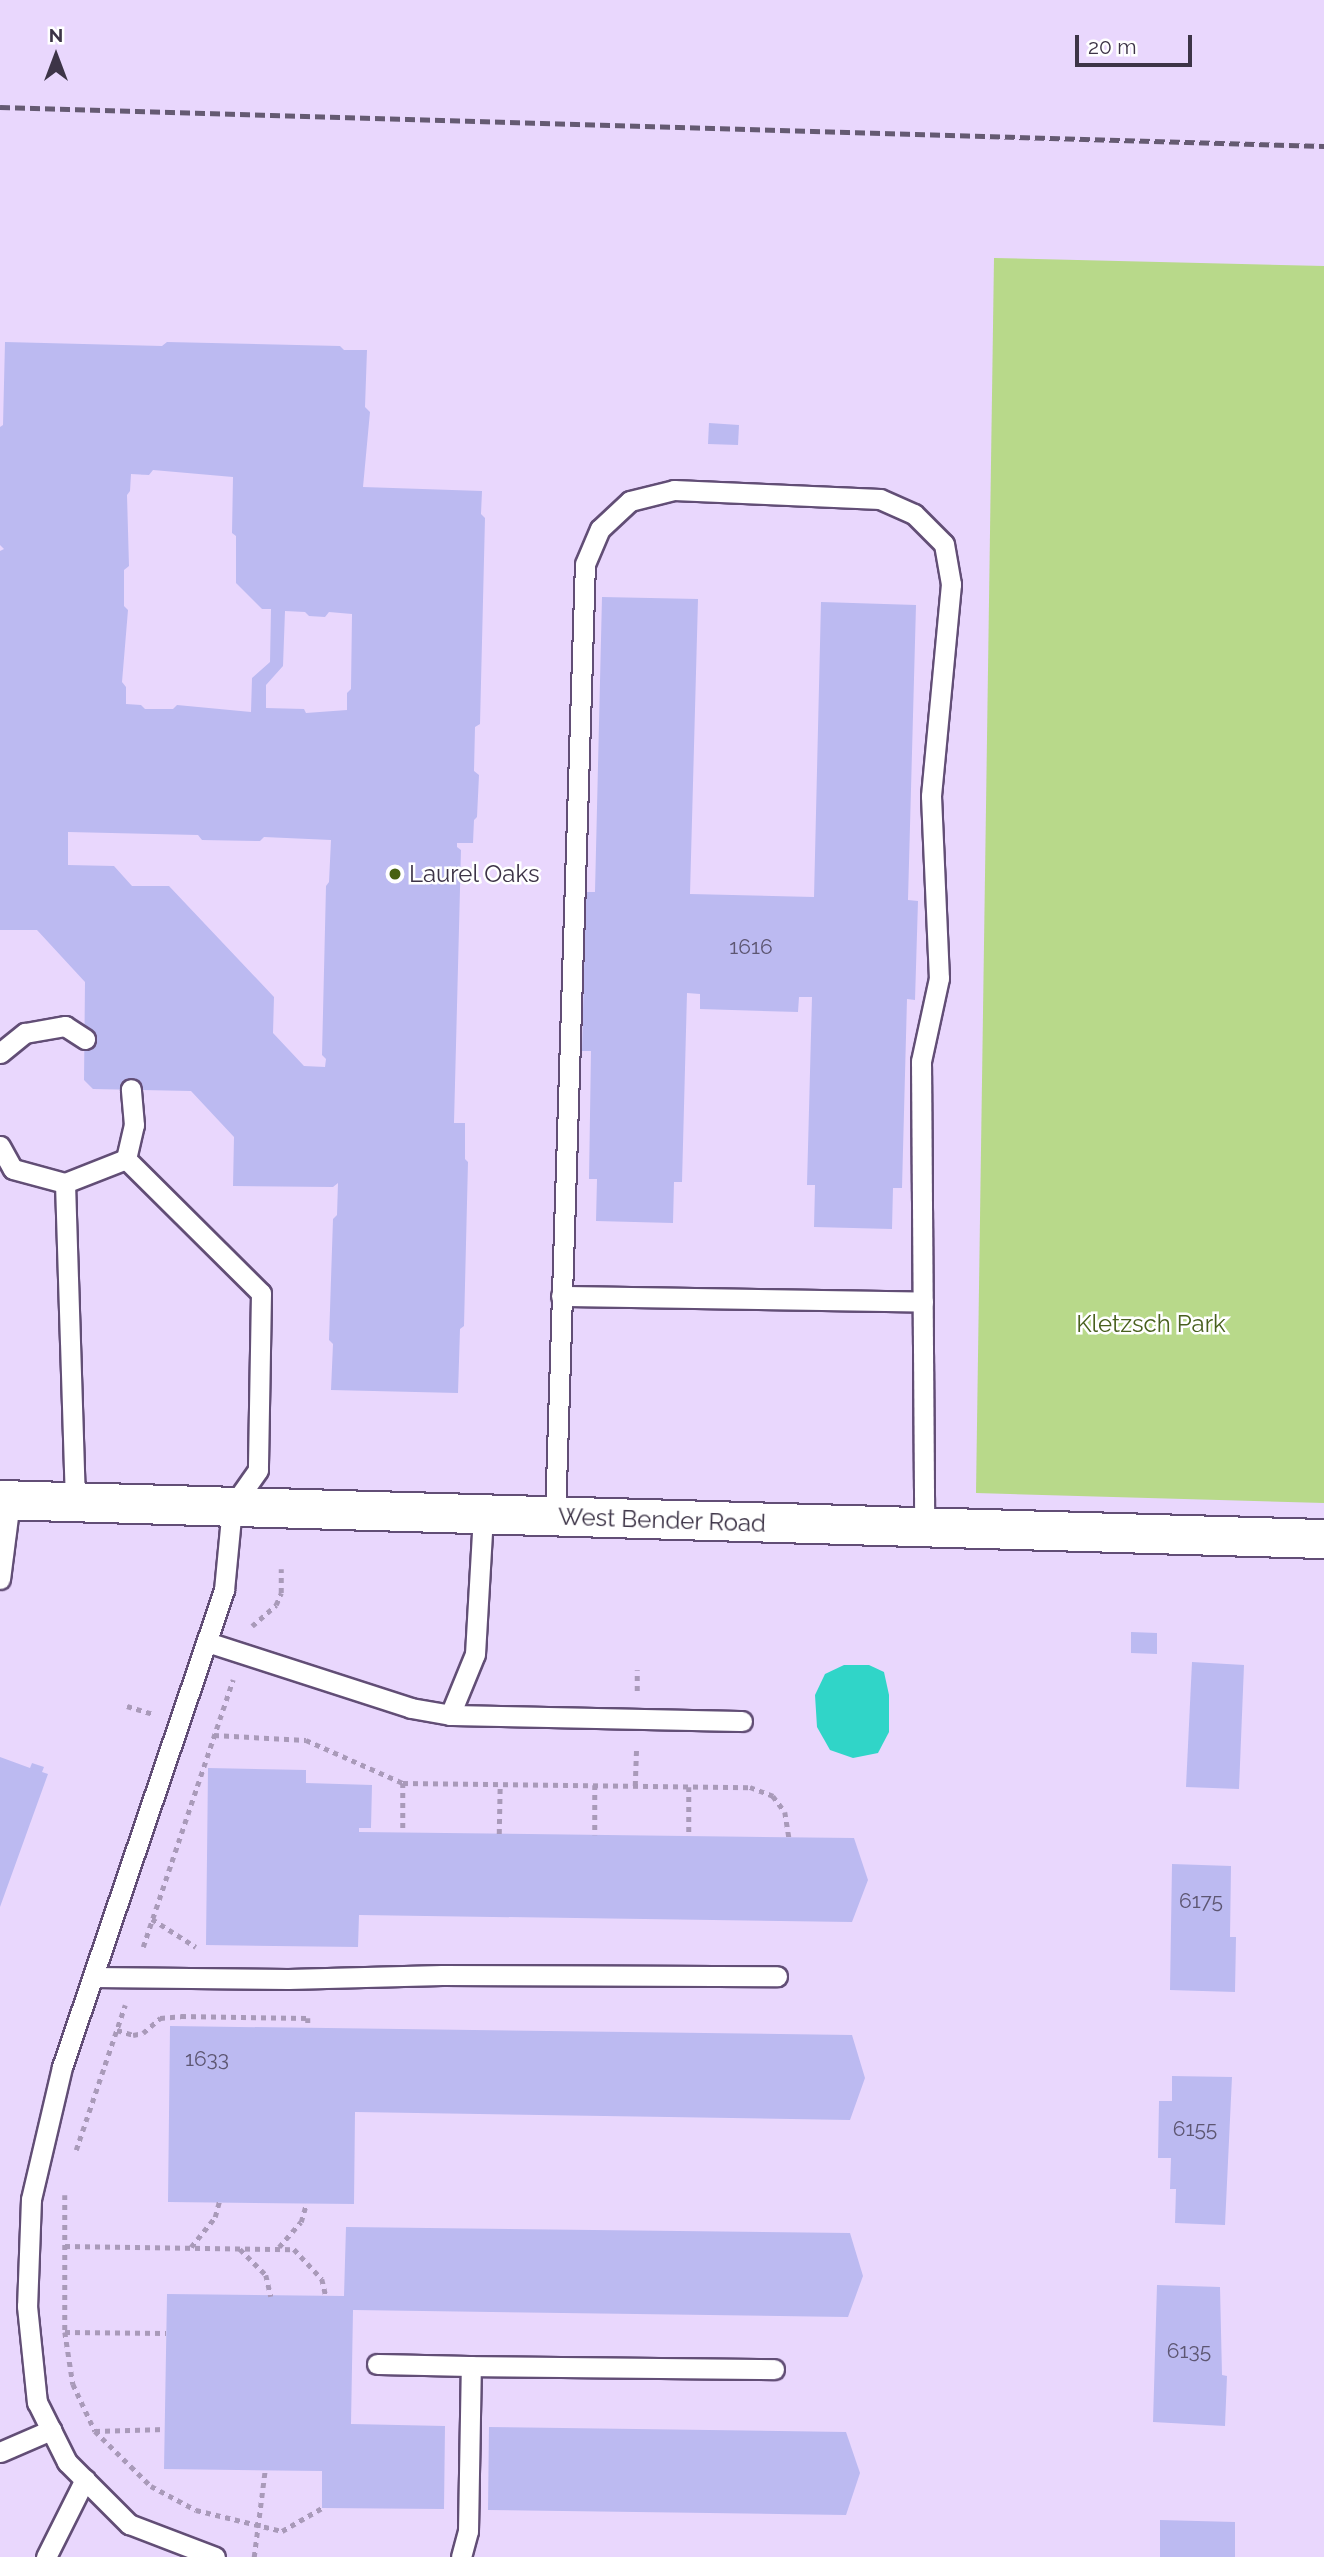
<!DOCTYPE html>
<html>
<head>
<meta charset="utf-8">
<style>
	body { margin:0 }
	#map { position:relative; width:1324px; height:2557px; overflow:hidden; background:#e9d7fd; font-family:Raleway,sans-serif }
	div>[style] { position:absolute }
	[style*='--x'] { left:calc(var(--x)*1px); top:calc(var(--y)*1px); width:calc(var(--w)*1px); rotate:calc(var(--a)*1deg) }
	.green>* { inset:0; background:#b8d98a }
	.water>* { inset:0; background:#30d5c8 }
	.building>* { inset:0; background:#bcbaf1 }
	.path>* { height:4.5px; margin-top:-2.25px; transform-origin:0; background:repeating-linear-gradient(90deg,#a99ab9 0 5px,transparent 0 10px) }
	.roads { filter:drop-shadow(2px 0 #624e76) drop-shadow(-2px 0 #624e76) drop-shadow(0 2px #624e76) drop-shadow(0 -2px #624e76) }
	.service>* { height:19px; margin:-9.5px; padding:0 9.5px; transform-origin:9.5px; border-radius:9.5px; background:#fff }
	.tertiary>* { height:38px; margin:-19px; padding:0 19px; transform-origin:19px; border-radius:19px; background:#fff }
	.rail>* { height:5px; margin-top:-2.5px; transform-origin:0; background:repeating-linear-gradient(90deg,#655a72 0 10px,transparent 0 15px) }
	.dots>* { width:19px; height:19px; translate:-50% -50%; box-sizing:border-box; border:4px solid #fff; border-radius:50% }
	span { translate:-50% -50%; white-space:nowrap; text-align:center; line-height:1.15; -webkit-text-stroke:5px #fff; paint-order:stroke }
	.number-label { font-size:21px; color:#5d5672 }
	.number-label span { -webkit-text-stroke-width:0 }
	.poi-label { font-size:24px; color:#3d3447 }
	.left { translate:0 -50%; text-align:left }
	.park-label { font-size:24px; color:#48601e }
	.street-label { font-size:24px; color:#3d3447 }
	.north { position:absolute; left:21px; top:21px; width:70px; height:70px; -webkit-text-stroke:5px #fff; paint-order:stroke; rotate:0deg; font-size:19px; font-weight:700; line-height:28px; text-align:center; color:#3d3447 }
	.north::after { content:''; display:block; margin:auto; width:24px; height:32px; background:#3d3447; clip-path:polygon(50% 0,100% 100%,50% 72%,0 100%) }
	.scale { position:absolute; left:1075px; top:35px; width:117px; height:32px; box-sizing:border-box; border:4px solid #3d3447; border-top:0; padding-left:9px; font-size:21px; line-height:24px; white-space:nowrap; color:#3d3447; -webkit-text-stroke:5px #fff; paint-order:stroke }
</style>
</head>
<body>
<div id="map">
	<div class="green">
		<div style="clip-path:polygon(994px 258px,1324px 266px,1324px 1503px,976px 1493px)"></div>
	</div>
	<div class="water">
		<div style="clip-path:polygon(844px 1665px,869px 1665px,884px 1672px,889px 1695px,889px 1732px,878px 1753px,853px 1758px,830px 1750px,817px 1727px,815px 1695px,825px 1674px)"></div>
	</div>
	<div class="building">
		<div style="clip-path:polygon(evenodd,5px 342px,162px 346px,167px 342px,340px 346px,344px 350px,367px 350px,365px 407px,370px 412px,363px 487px,482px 491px,481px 514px,485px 518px,480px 724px,475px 727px,474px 771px,479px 775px,477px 817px,474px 820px,473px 843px,457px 843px,457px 847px,461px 850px,454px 1123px,465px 1123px,465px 1159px,468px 1162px,464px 1326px,460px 1329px,458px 1393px,331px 1390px,333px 1344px,329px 1340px,333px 1219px,337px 1215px,338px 1183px,333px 1187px,233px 1186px,234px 1137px,191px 1091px,93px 1089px,84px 1080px,85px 982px,37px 930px,0 930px,0 551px,4px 549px,0 545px,0 427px,3px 425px,5px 342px,153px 470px,233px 477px,232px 533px,236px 536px,236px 583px,262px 609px,271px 609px,270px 662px,252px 678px,251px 712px,177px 705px,173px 709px,145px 709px,141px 705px,126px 704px,126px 687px,122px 682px,128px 610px,124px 606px,124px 570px,129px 566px,127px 495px,130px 491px,131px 474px,149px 475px,153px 470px,5px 342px,285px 611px,305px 612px,309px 616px,325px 617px,329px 612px,352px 614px,351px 689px,347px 693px,347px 710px,306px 713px,304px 709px,266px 708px,266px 685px,283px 666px,285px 611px,5px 342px,68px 832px,198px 835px,202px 840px,260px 841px,264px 837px,331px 840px,329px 882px,326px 886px,322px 1055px,326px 1059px,325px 1067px,304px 1066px,273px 1033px,274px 997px,169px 886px,132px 886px,114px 866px,68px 865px,68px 832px)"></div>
		<div style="clip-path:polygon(709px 423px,739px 425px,738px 445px,708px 444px)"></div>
		<div style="clip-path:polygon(602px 597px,698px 599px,690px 894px,814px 897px,821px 602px,916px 605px,908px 900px,918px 901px,915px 1000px,907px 999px,902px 1188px,893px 1188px,892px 1229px,814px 1227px,815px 1185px,807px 1185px,812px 997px,799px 997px,798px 1012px,700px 1009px,700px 994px,687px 993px,682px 1182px,674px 1182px,673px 1223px,596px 1221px,597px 1179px,589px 1179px,591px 1051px,582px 1051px,586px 892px,595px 892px)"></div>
		<div style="clip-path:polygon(1131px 1632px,1157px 1633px,1157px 1654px,1131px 1653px)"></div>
		<div style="clip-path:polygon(1192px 1662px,1244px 1665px,1239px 1789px,1186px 1787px)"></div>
		<div style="clip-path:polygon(0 1757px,30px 1768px,32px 1763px,44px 1767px,42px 1772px,48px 1774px,0 1907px)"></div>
		<div style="clip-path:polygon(208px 1768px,306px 1770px,306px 1783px,372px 1785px,371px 1828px,359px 1828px,359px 1832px,854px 1838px,868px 1880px,852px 1922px,359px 1915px,358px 1947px,206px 1945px)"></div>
		<div style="clip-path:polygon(1172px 1864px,1231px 1866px,1230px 1937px,1236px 1937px,1235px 1992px,1170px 1990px)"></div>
		<div style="clip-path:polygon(170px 2026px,852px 2035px,865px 2078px,850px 2120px,355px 2112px,354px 2204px,168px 2202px)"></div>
		<div style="clip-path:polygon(1172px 2076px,1232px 2077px,1225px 2225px,1175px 2223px,1176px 2189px,1170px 2189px,1171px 2158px,1158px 2158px,1159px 2101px,1172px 2101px)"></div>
		<div style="clip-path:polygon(346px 2227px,850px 2233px,863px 2276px,848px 2317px,353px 2310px,351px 2424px,445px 2426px,444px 2509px,322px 2508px,322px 2471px,164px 2469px,167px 2294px,344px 2296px)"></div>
		<div style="clip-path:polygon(1157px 2285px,1220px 2287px,1222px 2375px,1227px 2376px,1225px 2426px,1153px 2422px)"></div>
		<div style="clip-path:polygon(489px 2427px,846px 2432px,860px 2473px,846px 2515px,488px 2510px)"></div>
		<div style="clip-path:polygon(1160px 2520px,1235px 2522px,1235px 2557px,1160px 2557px)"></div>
	</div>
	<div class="path">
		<div style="--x:252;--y:1626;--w:32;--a:-41"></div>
		<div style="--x:276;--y:1605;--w:13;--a:-67"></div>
		<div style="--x:281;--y:1593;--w:24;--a:-90"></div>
		<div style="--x:637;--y:1691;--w:21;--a:-90"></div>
		<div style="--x:127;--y:1706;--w:27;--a:17"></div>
		<div style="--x:214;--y:1735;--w:92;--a:3.1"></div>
		<div style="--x:306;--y:1740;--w:106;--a:23.9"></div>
		<div style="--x:403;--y:1783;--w:347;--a:0.7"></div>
		<div style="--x:750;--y:1787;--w:25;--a:21"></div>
		<div style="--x:773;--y:1796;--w:20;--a:53"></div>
		<div style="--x:785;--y:1812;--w:26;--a:81"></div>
		<div style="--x:403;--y:1783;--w:49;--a:90"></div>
		<div style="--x:595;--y:1785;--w:50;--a:90"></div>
		<div style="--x:635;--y:1786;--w:38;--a:-88"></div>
		<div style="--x:689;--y:1787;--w:49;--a:90"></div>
		<div style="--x:499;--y:1834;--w:50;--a:-88.9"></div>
		<div style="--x:152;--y:1919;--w:52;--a:32.5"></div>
		<div style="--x:143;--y:1947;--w:282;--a:-71.4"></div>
		<div style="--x:117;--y:2030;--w:17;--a:17"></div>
		<div style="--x:133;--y:2035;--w:10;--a:-11"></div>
		<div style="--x:143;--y:2033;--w:23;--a:-41"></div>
		<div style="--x:160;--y:2018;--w:21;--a:-5"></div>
		<div style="--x:181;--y:2016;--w:127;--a:0.9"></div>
		<div style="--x:308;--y:2018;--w:9;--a:90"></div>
		<div style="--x:76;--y:2150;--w:153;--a:-71.3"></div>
		<div style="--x:65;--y:2195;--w:137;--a:90"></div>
		<div style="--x:65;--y:2332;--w:53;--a:81.3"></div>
		<div style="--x:73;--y:2384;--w:52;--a:64.9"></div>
		<div style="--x:95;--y:2431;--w:78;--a:44.5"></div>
		<div style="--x:151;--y:2486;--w:51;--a:28.1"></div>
		<div style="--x:196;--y:2510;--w:89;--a:13.7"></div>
		<div style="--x:282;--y:2531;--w:46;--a:-29.9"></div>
		<div style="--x:65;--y:2246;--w:229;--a:0.8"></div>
		<div style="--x:294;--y:2249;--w:41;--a:47"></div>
		<div style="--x:322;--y:2279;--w:17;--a:77"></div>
		<div style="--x:191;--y:2247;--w:38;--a:-51"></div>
		<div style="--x:215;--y:2217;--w:16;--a:-75"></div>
		<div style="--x:279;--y:2247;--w:33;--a:-49"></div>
		<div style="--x:301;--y:2222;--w:19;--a:-74"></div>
		<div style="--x:240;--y:2249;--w:37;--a:45"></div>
		<div style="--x:266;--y:2275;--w:22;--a:77"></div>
		<div style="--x:65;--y:2332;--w:101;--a:0.6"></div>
		<div style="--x:95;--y:2431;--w:70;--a:-1.6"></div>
		<div style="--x:254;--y:2557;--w:88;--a:-82.8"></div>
	</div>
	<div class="roads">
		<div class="service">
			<div style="--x:0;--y:1053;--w:32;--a:-39"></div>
			<div style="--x:25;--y:1033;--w:41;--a:-9.9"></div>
			<div style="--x:65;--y:1026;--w:24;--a:33"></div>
			<div style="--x:0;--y:1146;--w:26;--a:61"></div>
			<div style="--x:13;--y:1169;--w:54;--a:15.1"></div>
			<div style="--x:65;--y:1183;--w:66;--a:-21.5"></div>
			<div style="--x:126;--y:1159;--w:190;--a:44.8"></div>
			<div style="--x:261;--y:1293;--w:177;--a:91"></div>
			<div style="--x:258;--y:1470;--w:45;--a:125.1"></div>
			<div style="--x:232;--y:1507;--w:83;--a:95.5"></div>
			<div style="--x:224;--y:1590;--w:504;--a:108.76"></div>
			<div style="--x:62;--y:2067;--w:136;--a:103.2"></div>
			<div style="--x:31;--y:2199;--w:107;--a:92.1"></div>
			<div style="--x:27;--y:2306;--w:97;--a:84.1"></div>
			<div style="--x:37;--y:2402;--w:67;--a:63.4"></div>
			<div style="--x:67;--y:2462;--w:88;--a:45"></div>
			<div style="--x:129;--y:2524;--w:92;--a:21"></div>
			<div style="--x:126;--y:1159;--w:35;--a:-77"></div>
			<div style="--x:134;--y:1125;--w:36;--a:-95"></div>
			<div style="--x:65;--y:1183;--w:320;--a:88.2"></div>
			<div style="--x:561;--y:1296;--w:362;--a:0.9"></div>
			<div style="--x:555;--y:1517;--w:953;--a:-88.2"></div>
			<div style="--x:585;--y:564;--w:38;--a:-67"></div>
			<div style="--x:600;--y:529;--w:41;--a:-43"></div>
			<div style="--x:630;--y:501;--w:45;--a:-14"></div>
			<div style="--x:674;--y:490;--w:206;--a:2.5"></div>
			<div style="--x:880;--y:499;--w:37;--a:24"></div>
			<div style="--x:914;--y:514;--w:42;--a:45"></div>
			<div style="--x:944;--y:544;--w:41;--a:80.1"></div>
			<div style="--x:951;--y:584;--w:213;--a:95.4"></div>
			<div style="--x:931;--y:796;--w:182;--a:87.5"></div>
			<div style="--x:939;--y:978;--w:85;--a:102.2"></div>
			<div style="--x:921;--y:1061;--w:466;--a:89.6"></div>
			<div style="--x:0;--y:1579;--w:79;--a:-82.7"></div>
			<div style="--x:207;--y:1642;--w:214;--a:17.9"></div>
			<div style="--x:411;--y:1708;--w:40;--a:10"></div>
			<div style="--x:450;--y:1715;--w:292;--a:1.2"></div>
			<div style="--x:450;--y:1715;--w:66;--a:-67.7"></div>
			<div style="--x:475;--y:1654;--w:140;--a:-86.7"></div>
			<div style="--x:93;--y:1977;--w:195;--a:0.6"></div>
			<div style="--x:288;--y:1979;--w:154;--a:-1.5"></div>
			<div style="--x:442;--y:1975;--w:335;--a:0.2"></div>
			<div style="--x:377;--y:2364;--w:94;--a:1.2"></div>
			<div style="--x:0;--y:2452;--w:56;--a:-23.3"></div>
			<div style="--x:46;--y:2557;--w:87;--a:-63.4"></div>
			<div style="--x:461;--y:2557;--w:27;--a:-75"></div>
			<div style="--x:468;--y:2531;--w:165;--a:-89"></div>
			<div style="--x:471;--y:2366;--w:303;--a:0.6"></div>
		</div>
		<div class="tertiary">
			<div style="--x:0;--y:1500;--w:1325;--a:1.69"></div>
		</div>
	</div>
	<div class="rail">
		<div style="--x:0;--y:107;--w:1325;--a:1.69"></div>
	</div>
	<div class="dots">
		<div style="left:395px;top:874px;background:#476110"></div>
	</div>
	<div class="number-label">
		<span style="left:751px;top:947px">1616</span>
		<span style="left:1201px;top:1901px">6175</span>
		<span style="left:207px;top:2059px">1633</span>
		<span style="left:1195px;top:2129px">6155</span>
		<span style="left:1189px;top:2351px">6135</span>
	</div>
	<div class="poi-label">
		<span class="left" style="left:409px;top:874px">Laurel Oaks</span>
	</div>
	<div class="park-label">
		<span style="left:1151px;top:1324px">Kletzsch Park</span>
	</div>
	<div class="street-label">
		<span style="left:662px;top:1520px;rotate:2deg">West Bender Road</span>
	</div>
	<div class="north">N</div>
	<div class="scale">20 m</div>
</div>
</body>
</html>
